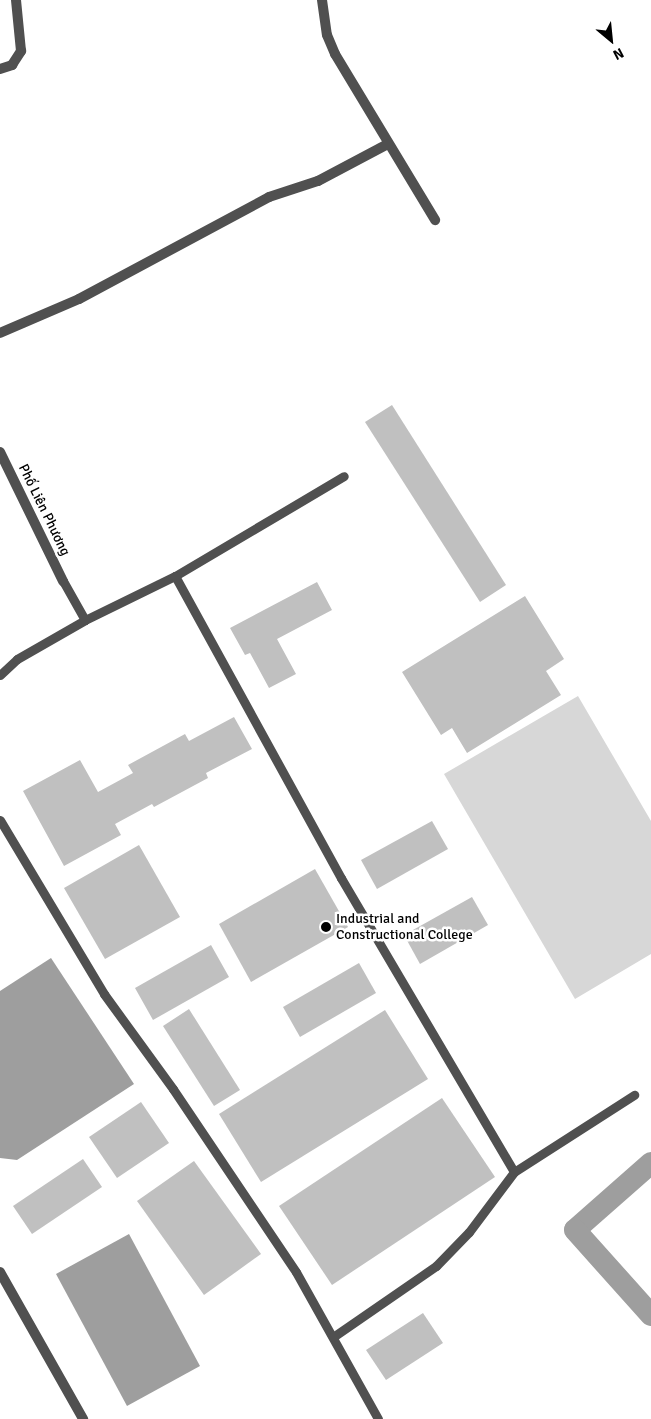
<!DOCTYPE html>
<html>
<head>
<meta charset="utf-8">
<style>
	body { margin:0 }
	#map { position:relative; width:651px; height:1419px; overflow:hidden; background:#fff; font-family:Signika,sans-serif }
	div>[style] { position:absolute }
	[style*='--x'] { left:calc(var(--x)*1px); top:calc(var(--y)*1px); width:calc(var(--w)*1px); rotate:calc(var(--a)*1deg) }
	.green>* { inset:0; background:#d7d7d7 }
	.water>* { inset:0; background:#9e9e9e }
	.canal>* { height:22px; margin:-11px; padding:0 11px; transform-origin:11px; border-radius:11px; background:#9e9e9e }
	.building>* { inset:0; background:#c0c0c0 }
	.service>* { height:9px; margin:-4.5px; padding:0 4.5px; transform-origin:4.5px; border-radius:4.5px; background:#505050 }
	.minor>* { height:10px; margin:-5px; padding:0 5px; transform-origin:5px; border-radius:5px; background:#505050 }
	.dots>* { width:14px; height:14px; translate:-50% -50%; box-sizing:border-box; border:2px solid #fff; border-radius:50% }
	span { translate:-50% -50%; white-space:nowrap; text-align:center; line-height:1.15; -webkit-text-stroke:5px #fff; paint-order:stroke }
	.street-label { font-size:14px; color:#000 }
	.poi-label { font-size:14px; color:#000 }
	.left { translate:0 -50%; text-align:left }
	.north { position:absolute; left:586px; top:15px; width:50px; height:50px; -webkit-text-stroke:4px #fff; paint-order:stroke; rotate:152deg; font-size:14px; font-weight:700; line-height:20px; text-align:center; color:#000 }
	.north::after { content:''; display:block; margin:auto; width:18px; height:22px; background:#000; clip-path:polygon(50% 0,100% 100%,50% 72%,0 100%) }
</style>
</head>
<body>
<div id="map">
	<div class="green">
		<div style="clip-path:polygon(578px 696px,651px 821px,651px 954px,575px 999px,444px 774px)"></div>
	</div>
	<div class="water">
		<div style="clip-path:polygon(51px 958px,134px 1084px,17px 1160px,0 1158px,0 991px)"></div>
		<div style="clip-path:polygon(129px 1234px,200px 1366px,127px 1406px,56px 1274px)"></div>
	</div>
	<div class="canal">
		<div style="--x:651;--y:1163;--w:101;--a:138.6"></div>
		<div style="--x:575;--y:1230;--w:114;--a:48.2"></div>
	</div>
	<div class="building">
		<div style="clip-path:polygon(392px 405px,506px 585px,480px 602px,365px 422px)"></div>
		<div style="clip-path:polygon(317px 582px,332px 610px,277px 639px,296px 674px,269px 688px,250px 653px,245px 655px,230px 628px)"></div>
		<div style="clip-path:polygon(525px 596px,564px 659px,546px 671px,561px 695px,467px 753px,452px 728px,441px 735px,402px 672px)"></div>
		<div style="clip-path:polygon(234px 717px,252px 749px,206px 773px,208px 778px,154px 807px,152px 804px,115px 824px,121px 835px,64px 866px,23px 791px,80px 760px,98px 792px,133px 773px,128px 765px,185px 734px,189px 741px)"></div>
		<div style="clip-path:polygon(432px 821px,448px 849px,377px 889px,361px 860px)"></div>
		<div style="clip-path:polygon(139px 845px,180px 917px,105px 959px,64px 888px)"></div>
		<div style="clip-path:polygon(315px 869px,348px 927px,251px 982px,219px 924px)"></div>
		<div style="clip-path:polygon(472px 897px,488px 925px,420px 964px,404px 935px)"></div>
		<div style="clip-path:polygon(211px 945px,229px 977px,153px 1020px,135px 988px)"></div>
		<div style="clip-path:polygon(359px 963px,376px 993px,300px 1037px,283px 1007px)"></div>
		<div style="clip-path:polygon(189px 1009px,240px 1090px,214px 1106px,163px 1026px)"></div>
		<div style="clip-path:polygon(385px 1010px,428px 1079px,261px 1182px,219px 1114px)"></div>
		<div style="clip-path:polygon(442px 1098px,495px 1177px,332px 1285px,279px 1206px)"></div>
		<div style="clip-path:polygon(141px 1102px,169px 1143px,117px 1178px,89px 1137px)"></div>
		<div style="clip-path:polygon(83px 1159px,102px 1187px,32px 1234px,13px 1206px)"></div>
		<div style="clip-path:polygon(194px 1161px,261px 1254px,204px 1295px,137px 1201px)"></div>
		<div style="clip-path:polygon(423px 1313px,443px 1343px,386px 1380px,366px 1350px)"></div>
	</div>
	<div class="service">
		<div style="--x:175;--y:576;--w:196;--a:-30.6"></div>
		<div style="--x:85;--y:620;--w:100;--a:-26.1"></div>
		<div style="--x:175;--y:576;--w:345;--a:61.2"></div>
		<div style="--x:341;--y:878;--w:341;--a:59.5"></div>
		<div style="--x:0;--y:675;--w:23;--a:-43"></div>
		<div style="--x:17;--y:659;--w:78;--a:-29.8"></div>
		<div style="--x:85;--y:620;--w:45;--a:-119.4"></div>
		<div style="--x:0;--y:820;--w:203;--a:59.1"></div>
		<div style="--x:104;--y:994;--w:117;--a:54"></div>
		<div style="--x:173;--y:1089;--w:220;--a:56.1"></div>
		<div style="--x:296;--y:1272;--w:168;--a:60.8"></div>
		<div style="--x:333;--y:1337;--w:125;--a:-34.6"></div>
		<div style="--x:436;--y:1266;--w:47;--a:-45.9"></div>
		<div style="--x:469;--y:1232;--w:75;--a:-53.1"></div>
		<div style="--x:514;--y:1172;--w:143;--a:-32.7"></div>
	</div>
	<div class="minor">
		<div style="--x:322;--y:0;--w:35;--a:82"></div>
		<div style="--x:327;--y:35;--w:21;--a:67"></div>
		<div style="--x:335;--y:54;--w:194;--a:58.9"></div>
		<div style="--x:0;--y:69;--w:13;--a:-18"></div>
		<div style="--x:12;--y:65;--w:17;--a:-57"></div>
		<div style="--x:21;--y:51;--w:51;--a:-95.6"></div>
		<div style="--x:0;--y:333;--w:86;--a:-23.3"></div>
		<div style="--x:79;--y:299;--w:216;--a:-28.2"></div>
		<div style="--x:269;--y:197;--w:52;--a:-18.1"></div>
		<div style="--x:318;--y:181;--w:79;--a:-27.9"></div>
		<div style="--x:0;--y:452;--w:144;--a:64"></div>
		<div style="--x:0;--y:1272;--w:169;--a:60.5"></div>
	</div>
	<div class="dots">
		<div style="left:326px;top:927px;background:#000"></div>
	</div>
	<div class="street-label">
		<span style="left:44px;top:510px;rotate:64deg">Phố Liên Phương</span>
	</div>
	<div class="poi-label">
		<span class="left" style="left:336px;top:927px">Industrial and<br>Constructional College</span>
	</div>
	<div class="north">N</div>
</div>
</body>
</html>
